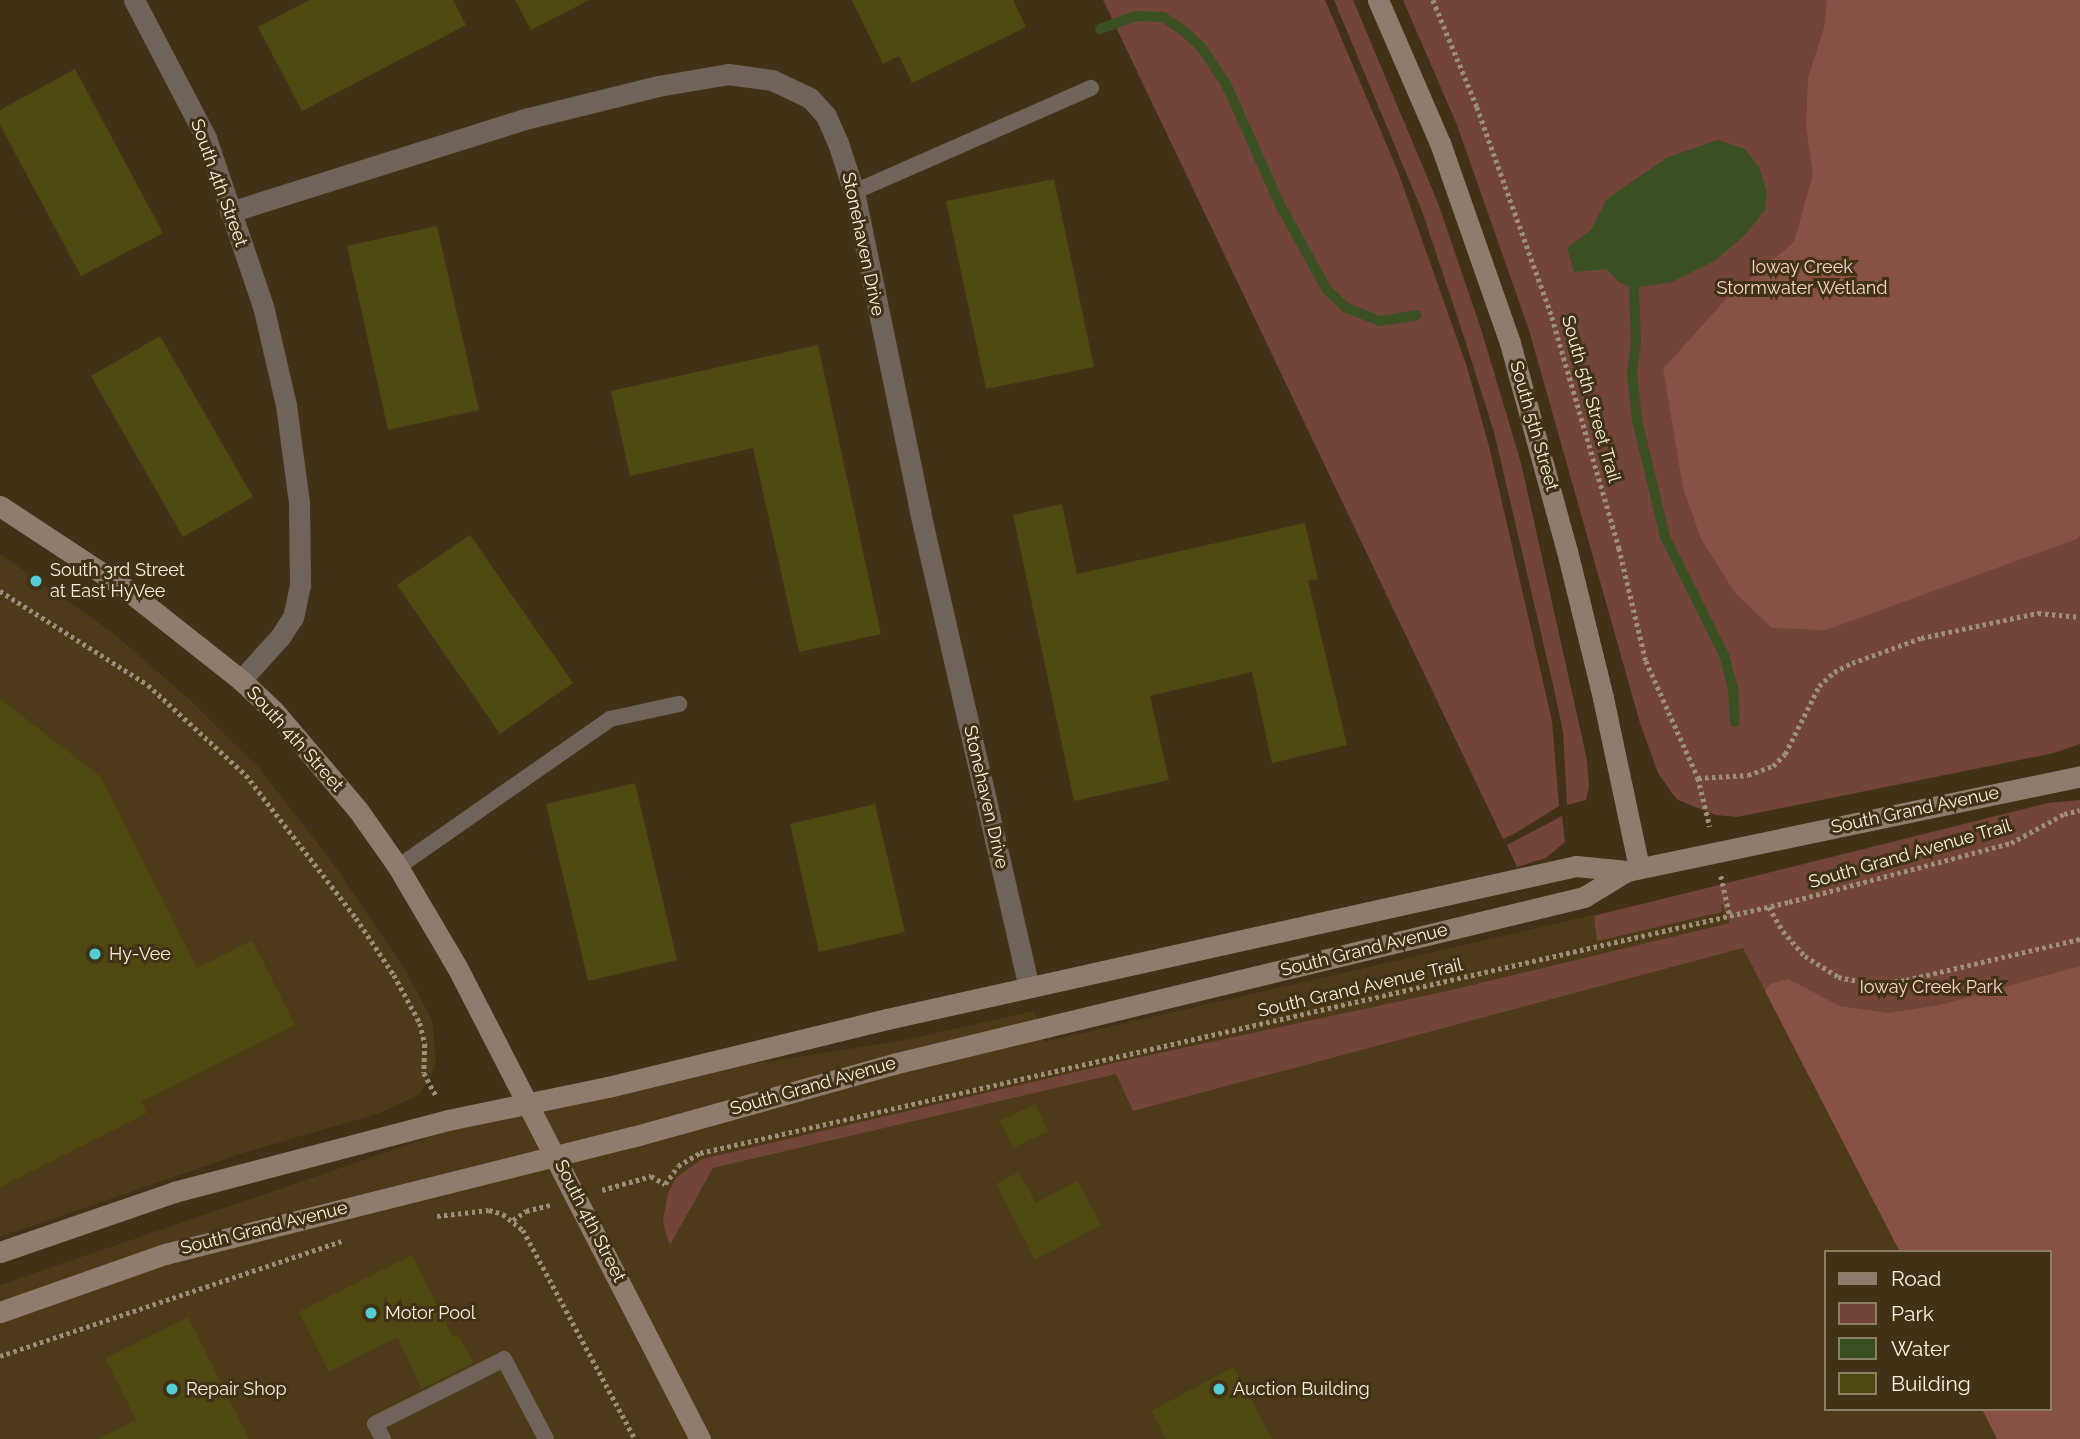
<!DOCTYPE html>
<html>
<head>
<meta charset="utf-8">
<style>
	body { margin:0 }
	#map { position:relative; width:2080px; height:1439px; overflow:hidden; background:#413217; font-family:Raleway,sans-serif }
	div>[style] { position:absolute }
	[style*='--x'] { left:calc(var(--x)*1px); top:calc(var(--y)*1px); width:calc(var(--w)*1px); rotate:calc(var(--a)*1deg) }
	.built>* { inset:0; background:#4d3a18 }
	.green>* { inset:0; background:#72443a }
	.forest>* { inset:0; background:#875146 }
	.water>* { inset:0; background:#3b5022 }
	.stream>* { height:10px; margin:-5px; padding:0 5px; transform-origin:5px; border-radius:5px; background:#3b5022 }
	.building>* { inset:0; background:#4e4911 }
	.path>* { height:4.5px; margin-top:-2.25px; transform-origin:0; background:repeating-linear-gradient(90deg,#9b8f79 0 3.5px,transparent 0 7px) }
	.lane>* { height:16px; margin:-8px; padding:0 8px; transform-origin:8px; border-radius:8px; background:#6f635a }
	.street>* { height:21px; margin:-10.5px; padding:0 10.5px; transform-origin:10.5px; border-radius:10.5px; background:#6f635a }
	.secondary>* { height:21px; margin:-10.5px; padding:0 10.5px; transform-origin:10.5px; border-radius:10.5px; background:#907c6f }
	.dots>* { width:19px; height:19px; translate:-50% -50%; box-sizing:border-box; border:4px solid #413217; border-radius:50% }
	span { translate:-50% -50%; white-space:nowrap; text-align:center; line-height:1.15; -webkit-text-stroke:6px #413217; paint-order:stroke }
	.street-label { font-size:18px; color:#f9f0e0 }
	.park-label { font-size:18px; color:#f7d4cc }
	.poi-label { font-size:18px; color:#f9f0e0 }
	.left { translate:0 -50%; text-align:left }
	.legend { position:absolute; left:1824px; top:1250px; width:228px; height:161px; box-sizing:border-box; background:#413217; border:2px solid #8b7e67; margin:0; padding:9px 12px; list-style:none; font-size:21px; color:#f9f0e0 }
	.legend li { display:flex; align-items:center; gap:14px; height:35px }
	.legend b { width:35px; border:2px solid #8b7e67 }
</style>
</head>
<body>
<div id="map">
	<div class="built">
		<div style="clip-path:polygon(0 554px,113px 633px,189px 699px,259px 768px,332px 862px,406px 971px,432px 1020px,436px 1060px,432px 1074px,420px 1094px,380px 1113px,243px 1153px,0 1237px)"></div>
		<div style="clip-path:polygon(1714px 887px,1900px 1252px,1826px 1252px,1826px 1409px,1982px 1409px,1997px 1439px,0 1439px,0 1285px,530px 1103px,608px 1087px,905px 1040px,1034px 1011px,1044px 1042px)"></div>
	</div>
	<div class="green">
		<div style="clip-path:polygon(1103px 0,1325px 0,1397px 169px,1467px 367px,1490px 450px,1552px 721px,1559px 806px,1514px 834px,1503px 839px)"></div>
		<div style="clip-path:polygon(1334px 0,1353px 0,1356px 7px,1438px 203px,1481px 329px,1521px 463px,1587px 760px,1589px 787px,1586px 800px,1567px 805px,1563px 732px,1554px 689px,1494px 432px,1464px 337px,1422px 211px)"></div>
		<div style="clip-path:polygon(1403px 0,2080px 0,2080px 744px,2054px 753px,1737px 817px,1716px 815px,1678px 800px,1672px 793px,1658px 773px,1640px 723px,1529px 330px,1457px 125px)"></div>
		<div style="clip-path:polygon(2080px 800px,2080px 1439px,1997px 1439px,1982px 1409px,2050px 1409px,2050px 1252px,1900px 1252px,1743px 948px,1133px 1111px,1116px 1074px,713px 1168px,670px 1245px,665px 1231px,663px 1220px,668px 1193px,676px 1178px,702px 1159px,1118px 1062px,1447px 991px,1730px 923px,1721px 903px,1722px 912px,1597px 941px,1594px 916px,2048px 803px)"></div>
		<div style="clip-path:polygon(1562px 816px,1565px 842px,1546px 858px,1517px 867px,1507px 845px)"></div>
	</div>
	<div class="forest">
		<div style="clip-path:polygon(1827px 0,2080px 0,2080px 534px,2077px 539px,1826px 630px,1772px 628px,1735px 593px,1701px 539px,1683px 488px,1663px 369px,1726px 299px,1794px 242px,1813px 174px,1806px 126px,1808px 78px,1824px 28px)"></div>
		<div style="clip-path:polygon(2080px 966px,2080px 1439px,1997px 1439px,1982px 1409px,2050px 1409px,2050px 1252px,1900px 1252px,1765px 991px,1770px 984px,1788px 979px,1840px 1006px,1888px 1013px,1940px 1005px)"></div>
	</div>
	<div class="water">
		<div style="clip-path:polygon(1718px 140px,1745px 149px,1759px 167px,1767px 192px,1765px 210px,1746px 234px,1716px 260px,1672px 282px,1634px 288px,1620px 283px,1606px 269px,1574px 272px,1567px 248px,1591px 230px,1607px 199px,1668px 157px)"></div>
	</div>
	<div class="stream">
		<div style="--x:1100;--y:29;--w:38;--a:-20"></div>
		<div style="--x:1136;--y:16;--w:27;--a:2"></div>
		<div style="--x:1163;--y:17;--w:27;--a:34"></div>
		<div style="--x:1185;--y:32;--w:23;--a:43"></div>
		<div style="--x:1202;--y:48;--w:45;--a:56.7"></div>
		<div style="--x:1227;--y:86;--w:128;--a:66"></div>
		<div style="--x:1279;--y:203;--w:99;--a:61.1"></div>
		<div style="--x:1327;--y:290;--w:25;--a:43"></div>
		<div style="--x:1345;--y:307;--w:38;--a:22"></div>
		<div style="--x:1380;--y:321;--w:37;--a:-9"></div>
		<div style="--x:1634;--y:288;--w:54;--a:87.9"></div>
		<div style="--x:1636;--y:342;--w:31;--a:97"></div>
		<div style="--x:1632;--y:373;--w:47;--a:83.9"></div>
		<div style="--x:1637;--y:420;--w:120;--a:76.5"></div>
		<div style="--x:1665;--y:537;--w:132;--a:63.4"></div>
		<div style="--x:1724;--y:655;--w:34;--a:75"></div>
		<div style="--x:1733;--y:688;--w:34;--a:87"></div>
	</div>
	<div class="building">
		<div style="clip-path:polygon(309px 0,453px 0,466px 25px,302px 111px,258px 27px)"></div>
		<div style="clip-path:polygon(515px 0,589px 0,531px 30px)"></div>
		<div style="clip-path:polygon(852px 0,1013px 0,1026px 27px,912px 83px,899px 56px,883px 64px)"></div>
		<div style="clip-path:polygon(75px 69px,163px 233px,81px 276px,0 125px,0 110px)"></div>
		<div style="clip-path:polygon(1054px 179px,1094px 367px,986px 389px,946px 201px)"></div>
		<div style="clip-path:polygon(437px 226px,479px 410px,388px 430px,347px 246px)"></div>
		<div style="clip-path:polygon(160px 336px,253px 497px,183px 537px,91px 376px)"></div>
		<div style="clip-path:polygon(818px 345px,881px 634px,799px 652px,753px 448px,630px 476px,611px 391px)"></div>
		<div style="clip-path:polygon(1062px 504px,1077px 574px,1305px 523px,1318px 579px,1308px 581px,1347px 745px,1272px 763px,1252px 672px,1150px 696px,1169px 780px,1074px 801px,1013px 515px)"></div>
		<div style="clip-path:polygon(470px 535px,573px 683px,500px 734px,397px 585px)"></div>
		<div style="clip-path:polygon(0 699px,101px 777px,197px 968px,252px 940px,295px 1025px,141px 1102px,147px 1113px,0 1187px)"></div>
		<div style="clip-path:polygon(635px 783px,677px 960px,588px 981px,546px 804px)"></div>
		<div style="clip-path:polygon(875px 804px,905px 932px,819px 952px,790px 824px)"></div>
		<div style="clip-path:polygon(1035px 1104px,1048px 1131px,1013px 1148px,1000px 1121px)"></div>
		<div style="clip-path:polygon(1019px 1172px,1036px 1203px,1078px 1181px,1101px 1225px,1035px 1260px,996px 1184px)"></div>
		<div style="clip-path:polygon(412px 1255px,453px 1337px,458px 1334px,473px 1363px,422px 1389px,397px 1337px,329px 1372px,299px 1312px)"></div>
		<div style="clip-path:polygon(188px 1317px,249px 1439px,98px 1439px,136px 1420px,105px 1358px)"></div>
		<div style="clip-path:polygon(1234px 1367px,1272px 1439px,1166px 1439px,1151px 1411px)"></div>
	</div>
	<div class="path">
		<div style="--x:1433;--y:0;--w:116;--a:67.6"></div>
		<div style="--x:1477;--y:107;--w:223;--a:70.3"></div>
		<div style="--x:1552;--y:317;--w:241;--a:73.8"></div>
		<div style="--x:1619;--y:548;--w:116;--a:76.6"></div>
		<div style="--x:1646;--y:661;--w:128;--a:66"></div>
		<div style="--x:1698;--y:778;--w:50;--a:76.2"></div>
		<div style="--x:0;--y:591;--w:175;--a:32.4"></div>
		<div style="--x:148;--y:685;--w:133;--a:42.6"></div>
		<div style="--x:246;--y:775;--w:180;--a:52.4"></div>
		<div style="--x:356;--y:918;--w:69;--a:56.3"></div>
		<div style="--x:394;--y:975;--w:55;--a:61.6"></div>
		<div style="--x:420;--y:1023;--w:22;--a:77"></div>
		<div style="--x:425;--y:1044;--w:29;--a:92"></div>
		<div style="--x:424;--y:1073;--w:26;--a:62"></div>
		<div style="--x:1698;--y:778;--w:50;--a:-3.4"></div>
		<div style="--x:1748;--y:775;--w:27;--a:-20"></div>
		<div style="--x:1773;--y:766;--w:17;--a:-45"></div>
		<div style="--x:1785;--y:754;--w:76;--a:-63.4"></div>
		<div style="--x:1819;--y:686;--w:21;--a:-43"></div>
		<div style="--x:1834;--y:672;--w:20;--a:-27"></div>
		<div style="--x:1852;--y:663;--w:73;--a:-19.9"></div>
		<div style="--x:1921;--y:638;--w:120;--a:-12.1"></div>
		<div style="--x:2038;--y:613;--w:42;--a:5.4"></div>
		<div style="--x:1721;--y:876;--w:41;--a:77.3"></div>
		<div style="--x:1769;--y:907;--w:28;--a:60"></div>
		<div style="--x:1783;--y:931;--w:33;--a:49"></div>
		<div style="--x:1805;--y:956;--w:39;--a:32"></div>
		<div style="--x:1838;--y:977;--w:36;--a:11"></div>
		<div style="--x:1873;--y:984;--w:33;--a:-7"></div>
		<div style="--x:1906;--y:980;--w:179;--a:-13.3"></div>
		<div style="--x:602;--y:1190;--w:51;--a:-15.9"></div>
		<div style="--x:651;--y:1176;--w:16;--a:30"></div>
		<div style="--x:665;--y:1184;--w:22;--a:-54"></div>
		<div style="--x:678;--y:1166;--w:26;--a:-31"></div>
		<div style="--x:700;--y:1153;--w:1118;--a:-12.98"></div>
		<div style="--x:1789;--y:902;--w:230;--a:-14.9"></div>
		<div style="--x:2011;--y:843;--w:60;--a:-28.7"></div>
		<div style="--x:2064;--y:814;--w:16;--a:-14"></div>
		<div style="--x:437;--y:1216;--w:52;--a:-6.6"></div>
		<div style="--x:489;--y:1210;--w:15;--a:16"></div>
		<div style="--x:503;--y:1214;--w:26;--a:39"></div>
		<div style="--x:523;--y:1230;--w:237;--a:61.8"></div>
		<div style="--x:513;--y:1220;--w:16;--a:-35"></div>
		<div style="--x:526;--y:1211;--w:25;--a:-14"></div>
		<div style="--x:0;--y:1356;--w:360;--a:-18.6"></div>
	</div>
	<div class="lane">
		<div style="--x:854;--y:192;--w:259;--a:-23.7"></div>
		<div style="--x:398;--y:867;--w:259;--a:-34.9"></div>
		<div style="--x:610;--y:719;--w:71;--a:-12.3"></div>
		<div style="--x:383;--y:1439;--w:17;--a:-118"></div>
		<div style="--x:375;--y:1424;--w:144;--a:-26.7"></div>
		<div style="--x:504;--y:1359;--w:90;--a:62.3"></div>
	</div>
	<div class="street">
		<div style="--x:134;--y:0;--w:156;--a:62.4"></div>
		<div style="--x:206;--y:138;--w:177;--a:71.3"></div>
		<div style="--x:263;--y:306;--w:102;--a:76.9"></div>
		<div style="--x:286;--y:405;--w:98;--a:82.4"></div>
		<div style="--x:299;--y:502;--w:83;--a:89.3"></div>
		<div style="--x:300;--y:585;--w:33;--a:102"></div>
		<div style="--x:293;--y:617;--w:24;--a:123"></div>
		<div style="--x:280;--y:637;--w:58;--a:132.2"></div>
		<div style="--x:230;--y:212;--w:313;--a:-17.5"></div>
		<div style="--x:529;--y:118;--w:133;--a:-13.9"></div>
		<div style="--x:658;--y:86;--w:71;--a:-9.7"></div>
		<div style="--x:728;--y:74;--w:44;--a:7.8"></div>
		<div style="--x:772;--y:80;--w:42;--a:25.3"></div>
		<div style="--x:810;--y:98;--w:24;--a:48"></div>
		<div style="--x:826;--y:116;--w:30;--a:66"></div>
		<div style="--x:838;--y:143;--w:52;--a:71.9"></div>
		<div style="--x:854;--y:192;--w:327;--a:78.3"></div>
		<div style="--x:920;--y:512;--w:487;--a:77.1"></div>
	</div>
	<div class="secondary">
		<div style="--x:1378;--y:0;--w:156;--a:66.6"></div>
		<div style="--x:1440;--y:143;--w:212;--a:70.7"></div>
		<div style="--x:1510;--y:343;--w:216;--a:74.7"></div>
		<div style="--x:1567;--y:551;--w:151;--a:76.2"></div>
		<div style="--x:1603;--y:698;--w:174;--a:78"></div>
		<div style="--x:0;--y:506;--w:146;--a:33.3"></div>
		<div style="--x:122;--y:586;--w:152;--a:38.3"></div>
		<div style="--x:241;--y:680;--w:45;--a:43.2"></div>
		<div style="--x:274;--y:711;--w:130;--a:49.7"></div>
		<div style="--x:358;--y:810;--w:70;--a:54.9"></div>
		<div style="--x:398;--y:867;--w:118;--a:59.5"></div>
		<div style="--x:458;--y:969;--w:529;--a:62.76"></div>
		<div style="--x:0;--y:1252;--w:184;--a:-19"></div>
		<div style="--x:174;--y:1192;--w:283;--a:-14.7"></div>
		<div style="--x:448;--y:1120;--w:163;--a:-11.7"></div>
		<div style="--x:608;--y:1087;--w:287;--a:-13.7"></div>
		<div style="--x:887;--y:1019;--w:706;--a:-12.52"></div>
		<div style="--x:1576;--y:866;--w:51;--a:5.6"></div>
		<div style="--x:1627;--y:871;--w:463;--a:-11.8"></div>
		<div style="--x:0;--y:1312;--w:175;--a:-19.4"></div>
		<div style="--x:165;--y:1254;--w:481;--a:-14.1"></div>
		<div style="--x:632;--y:1137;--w:271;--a:-15.6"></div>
		<div style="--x:893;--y:1064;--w:711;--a:-13.59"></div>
		<div style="--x:1584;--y:897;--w:50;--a:-31.2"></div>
	</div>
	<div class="dots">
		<div style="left:36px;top:581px;background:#52ccd5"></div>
		<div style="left:95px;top:954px;background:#52ccd5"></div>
		<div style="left:371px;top:1313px;background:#52ccd5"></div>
		<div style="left:172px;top:1389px;background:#52ccd5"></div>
		<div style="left:1219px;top:1389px;background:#52ccd5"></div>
	</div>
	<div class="street-label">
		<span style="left:219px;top:183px;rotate:70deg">South 4th Street</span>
		<span style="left:863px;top:244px;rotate:78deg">Stonehaven Drive</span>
		<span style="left:1591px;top:399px;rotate:74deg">South 5th Street Trail</span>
		<span style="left:1534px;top:426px;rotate:74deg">South 5th Street</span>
		<span style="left:295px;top:739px;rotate:48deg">South 4th Street</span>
		<span style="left:986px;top:797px;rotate:77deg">Stonehaven Drive</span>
		<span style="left:1915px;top:810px;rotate:-12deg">South Grand Avenue</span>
		<span style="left:1910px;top:854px;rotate:-16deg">South Grand Avenue Trail</span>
		<span style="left:1364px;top:950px;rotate:-14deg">South Grand Avenue</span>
		<span style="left:1360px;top:988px;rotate:-13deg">South Grand Avenue Trail</span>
		<span style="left:813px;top:1086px;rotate:-16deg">South Grand Avenue</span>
		<span style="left:590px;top:1221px;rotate:63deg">South 4th Street</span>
		<span style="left:264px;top:1228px;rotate:-14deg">South Grand Avenue</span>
	</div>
	<div class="park-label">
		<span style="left:1802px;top:278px">Ioway Creek<br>Stormwater Wetland</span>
		<span style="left:1931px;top:987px">Ioway Creek Park</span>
	</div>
	<div class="poi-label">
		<span class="left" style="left:50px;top:581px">South 3rd Street<br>at East HyVee</span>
		<span class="left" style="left:109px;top:954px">Hy-Vee</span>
		<span class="left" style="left:385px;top:1313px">Motor Pool</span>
		<span class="left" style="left:186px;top:1389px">Repair Shop</span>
		<span class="left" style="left:1233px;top:1389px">Auction Building</span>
	</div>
	<ul class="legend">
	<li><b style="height:9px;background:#907c6f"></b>Road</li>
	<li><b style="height:19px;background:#72443a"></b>Park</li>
	<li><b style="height:19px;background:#3b5022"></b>Water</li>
	<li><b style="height:19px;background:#4e4911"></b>Building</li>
	</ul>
</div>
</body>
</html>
